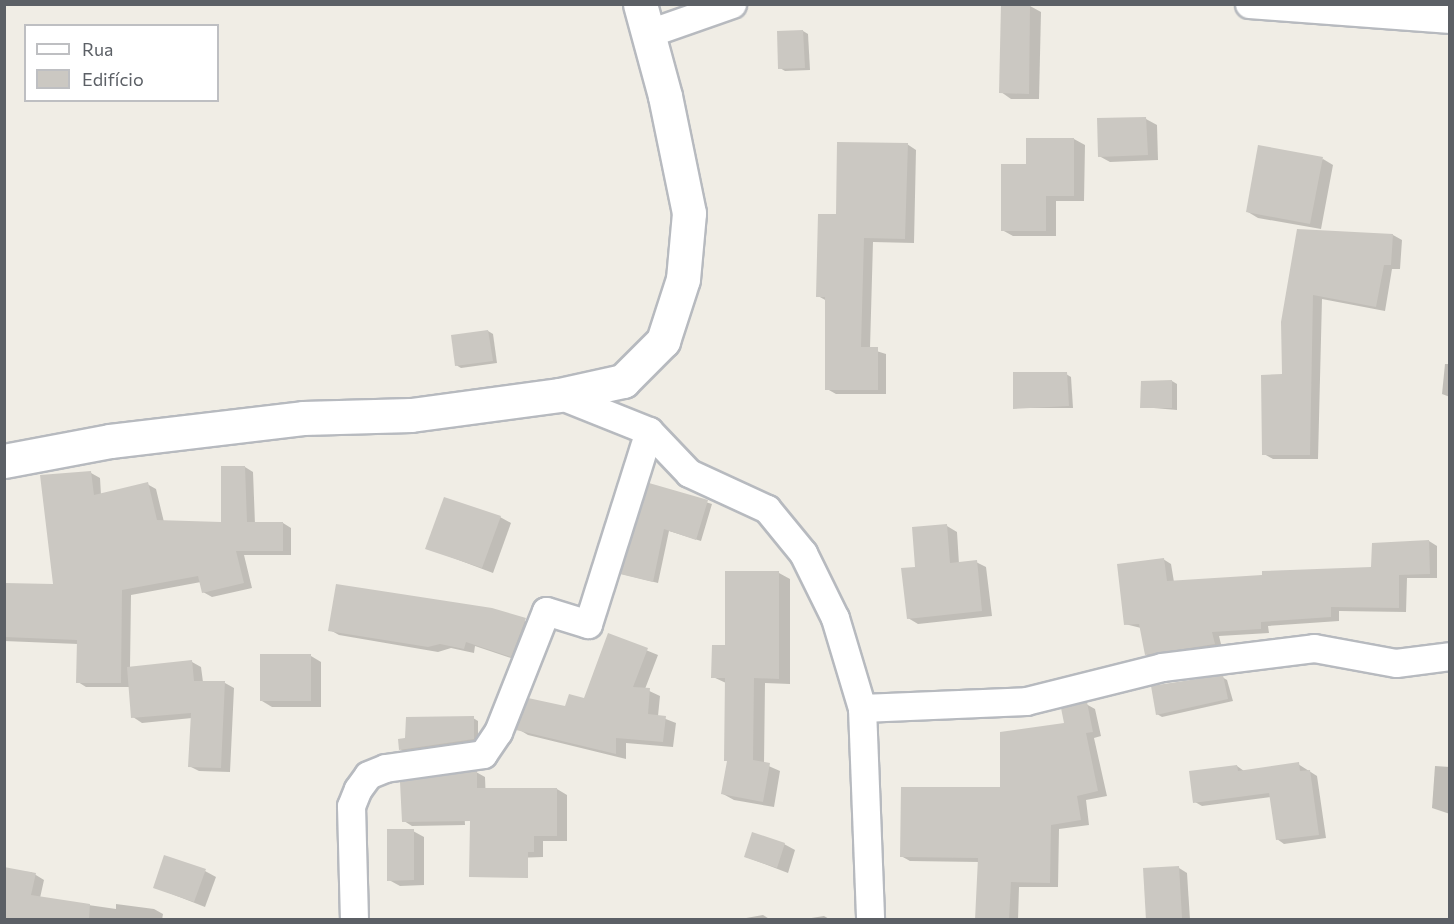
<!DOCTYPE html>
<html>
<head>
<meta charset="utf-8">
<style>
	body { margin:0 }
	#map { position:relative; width:1454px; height:924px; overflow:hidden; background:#f0ede5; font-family:Commissioner,sans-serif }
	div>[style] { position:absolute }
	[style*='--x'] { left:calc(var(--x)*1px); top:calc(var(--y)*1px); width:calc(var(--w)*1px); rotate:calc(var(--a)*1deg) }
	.shadow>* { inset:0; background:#0003 }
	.building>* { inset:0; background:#cbc8c2 }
	.roads { filter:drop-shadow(2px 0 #b7babf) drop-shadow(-2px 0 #b7babf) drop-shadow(0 2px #b7babf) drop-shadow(0 -2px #b7babf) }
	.minor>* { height:27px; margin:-13.5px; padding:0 13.5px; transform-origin:13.5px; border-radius:13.5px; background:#fff }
	.tertiary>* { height:33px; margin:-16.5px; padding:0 16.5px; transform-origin:16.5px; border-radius:16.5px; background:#fff }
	span { translate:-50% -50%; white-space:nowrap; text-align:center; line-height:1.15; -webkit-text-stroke:4.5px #fff; paint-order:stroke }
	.frame { position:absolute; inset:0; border:6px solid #5c6066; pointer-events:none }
	.legend { position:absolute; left:24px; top:24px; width:195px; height:78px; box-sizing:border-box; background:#fff; border:2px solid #bebfc2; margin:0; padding:8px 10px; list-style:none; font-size:18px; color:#5c6066 }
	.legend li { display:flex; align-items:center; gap:12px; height:30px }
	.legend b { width:30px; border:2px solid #bebfc2 }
</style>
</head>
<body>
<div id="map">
	<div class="shadow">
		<div style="clip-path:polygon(1030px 6px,1041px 12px,1039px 99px,1011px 99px,1001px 92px)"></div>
		<div style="clip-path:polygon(803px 31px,808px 34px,810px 70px,785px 71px,780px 68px)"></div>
		<div style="clip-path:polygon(1146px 119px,1157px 125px,1158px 160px,1110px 162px,1099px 156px)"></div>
		<div style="clip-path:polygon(1074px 139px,1085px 145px,1084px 201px,1056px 201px,1056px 236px,1013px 236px,1002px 230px,1028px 166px)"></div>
		<div style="clip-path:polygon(907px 144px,916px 150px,914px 243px,873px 242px,870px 349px,886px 354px,886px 394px,836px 394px,827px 389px,827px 301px,818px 296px,838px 215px)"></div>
		<div style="clip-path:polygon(1323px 159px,1333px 165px,1321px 229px,1258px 218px,1248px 212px)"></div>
		<div style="clip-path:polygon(1298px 230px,1393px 235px,1402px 240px,1400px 269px,1392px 269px,1385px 311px,1322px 299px,1318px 459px,1273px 459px,1264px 454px,1284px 376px)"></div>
		<div style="clip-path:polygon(488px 331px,493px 334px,497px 363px,461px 368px,456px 365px)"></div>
		<div style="clip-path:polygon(1445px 364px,1450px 364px,1450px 397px,1442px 394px)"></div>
		<div style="clip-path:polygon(1066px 374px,1071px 377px,1073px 408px,1015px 408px)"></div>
		<div style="clip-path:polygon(1172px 381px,1177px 384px,1177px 410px,1142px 407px)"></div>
		<div style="clip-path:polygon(245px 467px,253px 472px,255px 524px,283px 523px,291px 528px,291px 555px,244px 555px,252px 588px,212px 597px,203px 592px,201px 582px,131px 595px,130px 668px,192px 662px,201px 667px,203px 682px,225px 683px,234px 688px,230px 772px,199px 771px,189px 766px,192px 718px,142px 723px,133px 717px,130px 687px,86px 687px,78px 682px,78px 644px,4px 641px,4px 585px,55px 586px,91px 473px,100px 478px,101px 495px,147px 484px,156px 489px,164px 522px,223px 523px)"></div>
		<div style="clip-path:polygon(650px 485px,712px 504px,701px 541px,669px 531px,658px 583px,622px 574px)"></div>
		<div style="clip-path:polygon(500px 517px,511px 523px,493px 573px,427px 548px)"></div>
		<div style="clip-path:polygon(947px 526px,957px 532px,959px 564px,976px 562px,986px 567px,992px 616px,918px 624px,908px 618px,916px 568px)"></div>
		<div style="clip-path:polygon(1429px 541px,1437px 546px,1437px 578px,1407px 578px,1406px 612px,1339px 611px,1339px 621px,1268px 626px,1269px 633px,1219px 636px,1222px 648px,1154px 659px,1146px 654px,1141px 628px,1125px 624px,1163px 559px,1171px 564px,1174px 582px,1373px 568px)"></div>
		<div style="clip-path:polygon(779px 573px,790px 579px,790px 684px,765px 683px,764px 764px,780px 771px,774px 807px,734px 800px,723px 794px,729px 762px,725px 760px,726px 683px,713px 677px,726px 646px)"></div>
		<div style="clip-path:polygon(492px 609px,535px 625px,520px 661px,475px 646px,474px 653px,451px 648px,438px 652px,339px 635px,330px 630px)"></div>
		<div style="clip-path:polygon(609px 635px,658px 655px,645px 689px,660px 696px,658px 716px,676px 723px,673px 747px,626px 743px,626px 759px,528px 735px,518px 729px,585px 700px)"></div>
		<div style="clip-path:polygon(311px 656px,321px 662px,321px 707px,272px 707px,262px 701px)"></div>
		<div style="clip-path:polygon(1222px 677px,1227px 680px,1233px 701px,1162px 717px,1157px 714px)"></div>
		<div style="clip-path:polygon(1086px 704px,1095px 709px,1101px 736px,1094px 738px,1107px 796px,1086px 800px,1089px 825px,1059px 829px,1058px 887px,1019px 887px,1018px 920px,976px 920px,979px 862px,910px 861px,901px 856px,1001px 789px)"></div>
		<div style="clip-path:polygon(473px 718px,478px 721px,478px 742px,405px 752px,400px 749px)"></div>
		<div style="clip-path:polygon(1298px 764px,1317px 776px,1326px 838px,1284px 844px,1277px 839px,1271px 797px,1202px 806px,1195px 802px,1237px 766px,1244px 771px)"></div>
		<div style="clip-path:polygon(1435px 766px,1450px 767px,1450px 814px,1432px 808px)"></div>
		<div style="clip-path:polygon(476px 772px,485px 777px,486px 803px,464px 804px,465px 825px,412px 826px,404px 821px)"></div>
		<div style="clip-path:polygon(501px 789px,557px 789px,567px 795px,567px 841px,543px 841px,543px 857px,515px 858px)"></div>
		<div style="clip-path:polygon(413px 831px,424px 837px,424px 885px,400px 886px,389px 880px)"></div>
		<div style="clip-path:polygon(784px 844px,795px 850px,788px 873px,746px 857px)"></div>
		<div style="clip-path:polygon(1179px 868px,1187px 873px,1190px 920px,1147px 920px)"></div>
		<div style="clip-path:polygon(4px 871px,31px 872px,44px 880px,40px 898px,116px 909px,116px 904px,154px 909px,163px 914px,162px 920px,4px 920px)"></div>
		<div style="clip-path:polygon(205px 871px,216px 877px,205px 907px,154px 887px)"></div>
		<div style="clip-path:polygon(763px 915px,771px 920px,735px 920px)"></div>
		<div style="clip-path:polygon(824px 916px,831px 920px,799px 920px)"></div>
	</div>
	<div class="building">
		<div style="clip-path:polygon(1001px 4px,1030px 5px,1029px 94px,999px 93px)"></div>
		<div style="clip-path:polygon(803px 30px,805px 68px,778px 69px,777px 31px)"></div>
		<div style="clip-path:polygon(1146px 117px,1148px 155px,1098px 157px,1097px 118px)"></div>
		<div style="clip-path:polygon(1026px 138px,1074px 138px,1074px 196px,1046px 196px,1046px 231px,1001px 231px,1001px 164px,1026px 164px)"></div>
		<div style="clip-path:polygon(837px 142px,908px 143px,905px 239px,864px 238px,861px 347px,878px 347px,878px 390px,825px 390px,825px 297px,816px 297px,818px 214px,836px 214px)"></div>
		<div style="clip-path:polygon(1258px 145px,1323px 157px,1310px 224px,1246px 212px)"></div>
		<div style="clip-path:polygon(1297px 229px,1393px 234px,1391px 265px,1384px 265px,1376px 307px,1313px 295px,1310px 455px,1262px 455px,1261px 375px,1282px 374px,1281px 322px)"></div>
		<div style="clip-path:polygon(488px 330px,493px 361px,455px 366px,451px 335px)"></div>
		<div style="clip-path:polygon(1013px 372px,1067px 372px,1069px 406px,1013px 409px)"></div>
		<div style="clip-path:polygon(1172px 380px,1172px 408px,1140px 408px,1141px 381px)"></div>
		<div style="clip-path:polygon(221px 466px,245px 466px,247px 522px,283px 522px,283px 551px,236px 551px,244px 583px,202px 593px,198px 576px,122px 590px,121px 683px,76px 683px,77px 640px,4px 637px,4px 583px,53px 584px,40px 475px,91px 471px,94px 495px,148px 482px,157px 520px,221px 522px)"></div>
		<div style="clip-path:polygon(649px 483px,708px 500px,696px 540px,664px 529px,653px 582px,620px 574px)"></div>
		<div style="clip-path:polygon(444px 497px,501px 516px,482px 568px,425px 549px)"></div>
		<div style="clip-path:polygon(947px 524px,950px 563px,977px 560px,982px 611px,907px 619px,901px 568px,915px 567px,912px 527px)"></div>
		<div style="clip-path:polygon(1429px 540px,1430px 574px,1399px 575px,1399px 608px,1331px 607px,1331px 617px,1261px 622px,1261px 629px,1212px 632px,1215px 644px,1145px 655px,1139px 624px,1124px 625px,1117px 564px,1164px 558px,1167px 581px,1262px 575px,1262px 571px,1371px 567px,1372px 543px)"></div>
		<div style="clip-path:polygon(725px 571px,779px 571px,779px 679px,754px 678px,753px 760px,770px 763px,763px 802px,721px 794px,727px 761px,724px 761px,725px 678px,711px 678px,712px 645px,725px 645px)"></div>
		<div style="clip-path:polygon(336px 584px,492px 608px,526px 618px,511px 657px,466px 642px,464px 649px,440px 644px,428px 647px,328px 631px)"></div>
		<div style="clip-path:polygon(608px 633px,648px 648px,633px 687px,650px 688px,648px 714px,666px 716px,663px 742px,616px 738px,616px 754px,516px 730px,528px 698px,565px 706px,569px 694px,584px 698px)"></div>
		<div style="clip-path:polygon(260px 654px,311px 654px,311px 701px,260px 701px)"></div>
		<div style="clip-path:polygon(192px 660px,194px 681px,225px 681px,221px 768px,188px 767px,191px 713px,131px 718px,127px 667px)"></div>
		<div style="clip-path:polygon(1223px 675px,1228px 699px,1156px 715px,1151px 686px)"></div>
		<div style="clip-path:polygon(1087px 702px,1093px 732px,1086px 733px,1098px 791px,1077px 796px,1081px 820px,1051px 825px,1050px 883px,1011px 882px,1009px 920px,975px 920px,978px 858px,900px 857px,901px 787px,1000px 787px,1000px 732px,1064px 723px,1061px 708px)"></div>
		<div style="clip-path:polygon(474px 716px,474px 739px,399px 750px,398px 739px,405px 738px,406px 717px)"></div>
		<div style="clip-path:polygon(1299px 762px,1300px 771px,1310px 770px,1319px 835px,1276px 840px,1269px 793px,1193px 803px,1189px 771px,1237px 765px,1238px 771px)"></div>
		<div style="clip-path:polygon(477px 771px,477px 788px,557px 788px,557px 836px,534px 836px,534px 852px,528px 852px,528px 878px,469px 877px,470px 821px,402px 822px,400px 782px)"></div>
		<div style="clip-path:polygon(387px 829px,414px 829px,414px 880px,387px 881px)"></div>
		<div style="clip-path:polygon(752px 832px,785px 843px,777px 868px,744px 857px)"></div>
		<div style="clip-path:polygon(164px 855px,206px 869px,194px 902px,153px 888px)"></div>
		<div style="clip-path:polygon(1179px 866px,1182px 918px,1146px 920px,1143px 868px)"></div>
		<div style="clip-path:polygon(4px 867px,36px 873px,31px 895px,90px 904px,89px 920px,4px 920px)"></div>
	</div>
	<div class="roads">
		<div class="minor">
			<div style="--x:1249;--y:4;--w:202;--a:4.3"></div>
			<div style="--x:649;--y:33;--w:88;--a:-19.3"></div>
			<div style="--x:559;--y:395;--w:97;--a:21.8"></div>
			<div style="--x:649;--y:431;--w:58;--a:46.4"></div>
			<div style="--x:689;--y:473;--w:86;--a:24.8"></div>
			<div style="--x:767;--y:509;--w:57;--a:50.7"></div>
			<div style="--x:803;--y:553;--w:72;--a:63.8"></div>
			<div style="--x:835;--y:618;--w:94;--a:73.3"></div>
			<div style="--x:862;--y:708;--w:212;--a:87.8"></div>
			<div style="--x:862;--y:708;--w:164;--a:-2.4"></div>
			<div style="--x:1026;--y:701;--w:140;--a:-14"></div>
			<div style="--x:1162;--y:667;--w:153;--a:-7.1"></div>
			<div style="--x:1314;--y:648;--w:83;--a:10.4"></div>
			<div style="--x:1396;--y:663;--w:54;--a:-7.4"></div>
			<div style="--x:354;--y:920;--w:114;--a:-91.5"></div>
			<div style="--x:351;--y:806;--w:18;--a:-68"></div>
			<div style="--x:358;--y:789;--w:17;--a:-54"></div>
			<div style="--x:368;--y:775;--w:18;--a:-22"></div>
			<div style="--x:385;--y:768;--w:99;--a:-8.1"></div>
			<div style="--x:483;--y:754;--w:27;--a:-56"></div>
			<div style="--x:498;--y:732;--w:130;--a:-68.4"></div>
			<div style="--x:546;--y:611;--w:44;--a:17.2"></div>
			<div style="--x:588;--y:624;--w:202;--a:-72.5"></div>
		</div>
		<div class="tertiary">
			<div style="--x:4;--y:461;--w:108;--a:-10.7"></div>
			<div style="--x:110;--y:441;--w:194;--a:-6.8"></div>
			<div style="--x:303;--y:418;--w:108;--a:-1.6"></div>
			<div style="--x:411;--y:415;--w:149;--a:-7.7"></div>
			<div style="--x:559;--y:395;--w:66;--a:-12.3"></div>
			<div style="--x:623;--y:381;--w:57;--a:-45"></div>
			<div style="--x:663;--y:341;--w:65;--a:-72.1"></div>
			<div style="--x:683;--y:279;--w:66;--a:-84.8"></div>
			<div style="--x:689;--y:213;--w:119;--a:-101.6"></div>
			<div style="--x:665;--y:96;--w:95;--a:-105.2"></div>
		</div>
	</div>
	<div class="frame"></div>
	<ul class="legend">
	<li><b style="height:8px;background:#fff"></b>Rua</li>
	<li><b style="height:16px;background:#cbc8c2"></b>Edifício</li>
	</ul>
</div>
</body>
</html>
